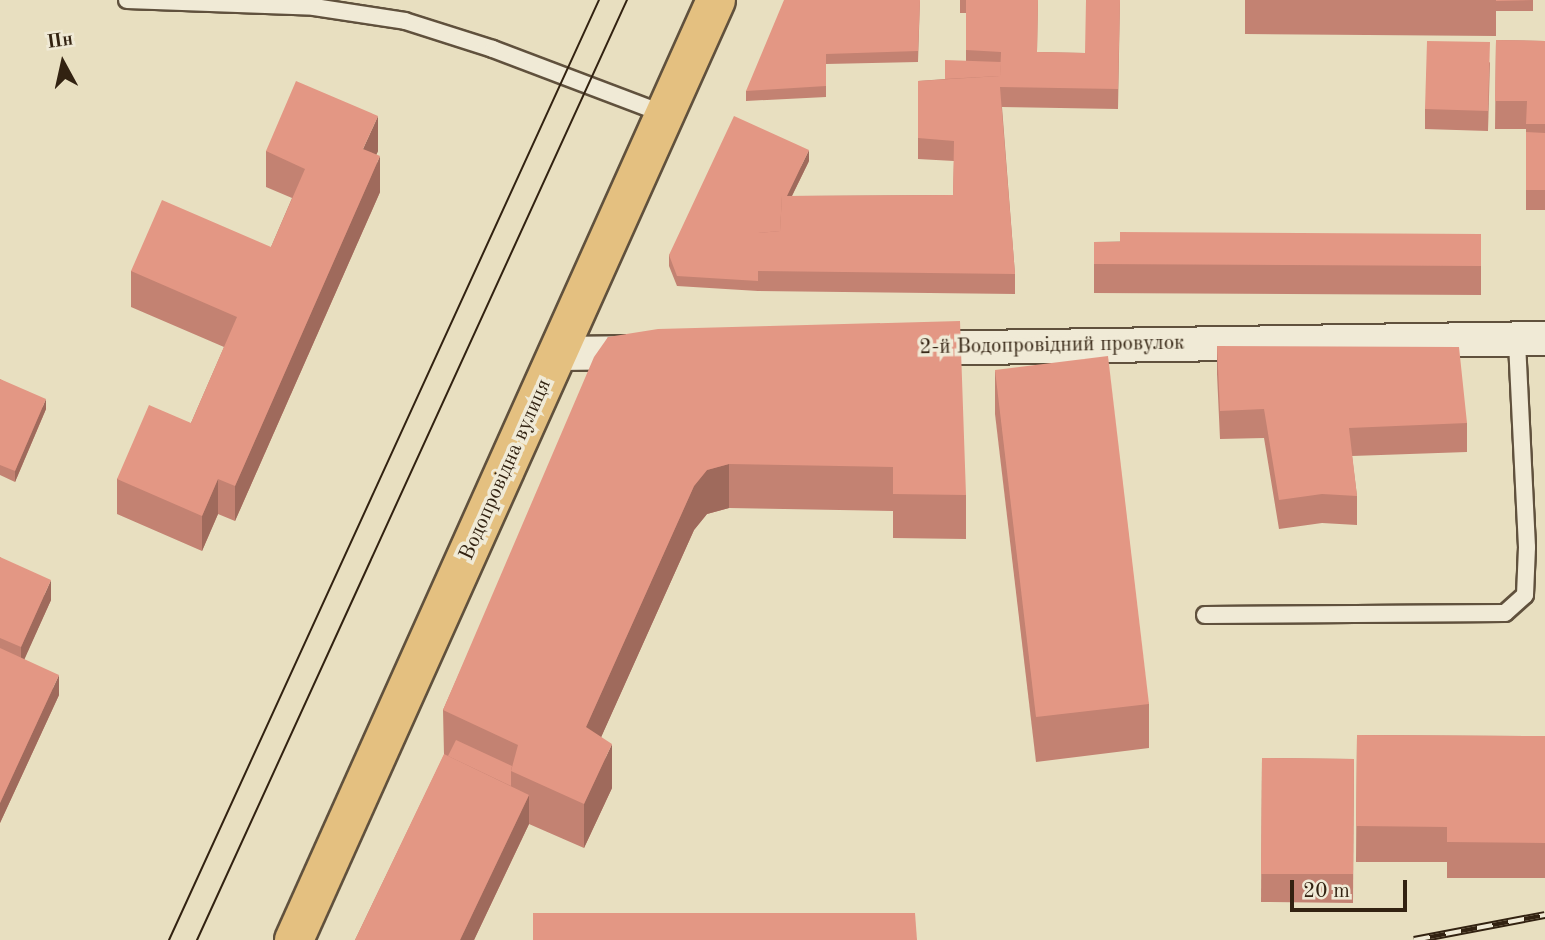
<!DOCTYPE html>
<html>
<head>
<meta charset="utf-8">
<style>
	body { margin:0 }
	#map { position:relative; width:1545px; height:940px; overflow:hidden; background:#e8dfc0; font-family:"Old Standard TT",serif }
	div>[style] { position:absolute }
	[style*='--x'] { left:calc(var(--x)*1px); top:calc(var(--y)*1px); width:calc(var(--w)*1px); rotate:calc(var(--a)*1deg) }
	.roads { filter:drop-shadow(2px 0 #60513d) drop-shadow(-2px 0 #60513d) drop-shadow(0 2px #60513d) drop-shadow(0 -2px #60513d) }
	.service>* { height:16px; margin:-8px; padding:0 8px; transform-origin:8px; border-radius:8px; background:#f0ead6 }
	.minor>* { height:33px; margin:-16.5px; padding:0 16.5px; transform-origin:16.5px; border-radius:16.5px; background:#f0ead6 }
	.primary>* { height:38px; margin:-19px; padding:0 19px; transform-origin:19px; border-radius:19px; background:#e4c080 }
	.tram>* { height:2px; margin:-1px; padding:0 1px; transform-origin:1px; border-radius:1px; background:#322211 }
	.rail>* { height:8px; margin-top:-4px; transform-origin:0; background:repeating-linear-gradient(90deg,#f0ead6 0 16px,#322211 0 32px); box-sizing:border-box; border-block:2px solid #322211 }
	.wall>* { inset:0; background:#c38272 }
	.shaded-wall>* { inset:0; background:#9f6a5c }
	.building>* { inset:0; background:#e39784 }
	span { translate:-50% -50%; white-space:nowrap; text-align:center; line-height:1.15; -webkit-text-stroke:7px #f0ead6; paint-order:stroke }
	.street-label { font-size:21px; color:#322211 }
	.north { position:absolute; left:28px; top:28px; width:70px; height:70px; -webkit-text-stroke:5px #f0ead6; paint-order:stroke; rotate:352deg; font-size:19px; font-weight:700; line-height:28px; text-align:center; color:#322211 }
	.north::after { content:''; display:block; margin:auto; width:24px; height:32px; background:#322211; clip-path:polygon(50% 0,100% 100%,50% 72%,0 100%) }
	.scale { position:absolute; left:1290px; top:880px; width:117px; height:32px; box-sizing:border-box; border:4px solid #322211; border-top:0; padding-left:9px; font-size:21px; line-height:24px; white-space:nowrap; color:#322211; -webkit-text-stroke:5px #f0ead6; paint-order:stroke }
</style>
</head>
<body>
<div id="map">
	<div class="roads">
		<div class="service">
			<div style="--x:127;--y:0;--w:187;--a:2.1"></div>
			<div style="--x:314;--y:7;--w:92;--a:8.7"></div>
			<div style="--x:405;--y:21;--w:92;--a:17.7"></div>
			<div style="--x:493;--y:49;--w:183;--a:20.8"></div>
			<div style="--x:1205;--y:615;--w:300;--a:-0.4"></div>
			<div style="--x:1505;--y:613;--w:27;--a:-42"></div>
			<div style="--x:1525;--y:595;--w:48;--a:-87.6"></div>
			<div style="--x:1527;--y:547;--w:208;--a:-92.8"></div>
		</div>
		<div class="minor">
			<div style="--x:914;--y:348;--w:631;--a:-0.91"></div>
			<div style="--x:559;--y:353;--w:85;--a:-0.7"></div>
		</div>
		<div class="primary">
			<div style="--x:294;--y:940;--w:1030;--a:-65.82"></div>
		</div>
	</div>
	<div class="tram">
		<div style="--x:169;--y:940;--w:1034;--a:-65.42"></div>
		<div style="--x:197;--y:940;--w:1034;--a:-65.42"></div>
	</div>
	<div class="rail">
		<div style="--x:1414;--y:940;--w:133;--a:-10.8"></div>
	</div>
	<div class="wall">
		<div style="clip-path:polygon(920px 0,918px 62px,826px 64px,826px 97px,746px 101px,746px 91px)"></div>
		<div style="clip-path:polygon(960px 0,1038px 0,1037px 52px,1085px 53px,1120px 0,1118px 109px,1002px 107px,1015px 274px,1015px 294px,758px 291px,677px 286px,669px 266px,669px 255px,809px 161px,792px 196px,953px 195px,954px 161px,918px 159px,918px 81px,945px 79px,966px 61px,966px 13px,960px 13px)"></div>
		<div style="clip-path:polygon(1245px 0,1533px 0,1533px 11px,1496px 11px,1496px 36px,1245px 34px)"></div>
		<div style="clip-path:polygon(1496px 40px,1545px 41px,1545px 210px,1526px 210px,1526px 129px,1495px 129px)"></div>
		<div style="clip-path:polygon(1490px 62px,1488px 131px,1425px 129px,1425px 109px)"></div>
		<div style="clip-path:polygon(266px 151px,378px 151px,376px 155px,380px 192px,235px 521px,218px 514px,202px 551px,117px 514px,117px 479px,191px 423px,224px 347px,131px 307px,131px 271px,271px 247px,292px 198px,266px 187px)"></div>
		<div style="clip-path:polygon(1481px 234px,1481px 295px,1094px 293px,1094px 242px)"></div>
		<div style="clip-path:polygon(608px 337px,966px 495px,966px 539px,893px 538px,893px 511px,729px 508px,707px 514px,694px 530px,601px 737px,612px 788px,584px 848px,529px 824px,474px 940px,355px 940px,444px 755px,443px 710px)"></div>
		<div style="clip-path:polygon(1217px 346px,1467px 423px,1467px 452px,1352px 456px,1357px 496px,1357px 525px,1322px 523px,1279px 529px,1264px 438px,1220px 439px,1217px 374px)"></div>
		<div style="clip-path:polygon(995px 370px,1149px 704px,1149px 748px,1036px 762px,995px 414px)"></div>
		<div style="clip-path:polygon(0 379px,46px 409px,15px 482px,0 475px)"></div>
		<div style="clip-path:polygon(0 557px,51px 600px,24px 659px,59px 695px,0 823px)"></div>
		<div style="clip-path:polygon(1357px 735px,1545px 736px,1545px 878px,1447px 878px,1447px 862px,1356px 862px)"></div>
		<div style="clip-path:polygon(1262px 758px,1354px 759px,1353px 903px,1261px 902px)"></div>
	</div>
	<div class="shaded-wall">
		<div style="clip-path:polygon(378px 116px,378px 151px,363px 184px,363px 149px)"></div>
		<div style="clip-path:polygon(809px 150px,809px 161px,782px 216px,782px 205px)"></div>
		<div style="clip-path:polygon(380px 156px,380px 192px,235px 521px,235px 486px)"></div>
		<div style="clip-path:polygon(46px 399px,46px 409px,15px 482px,15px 471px)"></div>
		<div style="clip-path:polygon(729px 464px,729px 508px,707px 514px,694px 530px,586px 771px,586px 727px,694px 486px,707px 470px)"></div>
		<div style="clip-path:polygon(218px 479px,218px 514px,202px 551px,202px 516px)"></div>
		<div style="clip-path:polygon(51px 580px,51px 600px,21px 667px,21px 647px)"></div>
		<div style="clip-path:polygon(59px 675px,59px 695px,0 823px,0 803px)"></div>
		<div style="clip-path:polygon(612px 744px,612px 788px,584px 848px,584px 804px)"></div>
		<div style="clip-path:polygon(529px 795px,529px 824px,474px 940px,460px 940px)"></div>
	</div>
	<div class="building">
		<div style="clip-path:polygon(784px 0,920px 0,918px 51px,826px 54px,826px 86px,746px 91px)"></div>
		<div style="clip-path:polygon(966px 0,1038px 0,1037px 52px,1085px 53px,1086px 0,1120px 0,1118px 89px,1000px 87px,1015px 274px,758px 271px,758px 233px,780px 231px,782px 196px,953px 195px,954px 141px,918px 138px,918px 81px,1000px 76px,1001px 52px,966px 50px)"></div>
		<div style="clip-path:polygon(1496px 0,1533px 0,1496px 1px)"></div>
		<div style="clip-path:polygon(1496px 40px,1545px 41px,1545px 124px,1526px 124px,1527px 101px,1495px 101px)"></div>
		<div style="clip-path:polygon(1427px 41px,1490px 42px,1488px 111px,1425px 109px)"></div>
		<div style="clip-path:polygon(945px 60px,1001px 62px,1000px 76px,945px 79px)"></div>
		<div style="clip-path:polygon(296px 81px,378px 116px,363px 149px,380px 156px,235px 486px,218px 479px,202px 516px,117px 479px,149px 405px,191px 423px,237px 317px,131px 271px,162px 200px,271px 247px,305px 169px,266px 151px)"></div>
		<div style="clip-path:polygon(734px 116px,809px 150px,787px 196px,782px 196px,780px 231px,758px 233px,758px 281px,677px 276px,669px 255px)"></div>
		<div style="clip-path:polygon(1526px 132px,1545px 133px,1545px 190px,1526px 190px)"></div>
		<div style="clip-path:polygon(1120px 232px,1481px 234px,1481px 266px,1094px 264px,1094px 242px,1120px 242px)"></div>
		<div style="clip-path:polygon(960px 321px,966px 495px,893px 494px,893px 467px,729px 464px,707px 470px,694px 486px,586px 727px,612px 744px,584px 804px,511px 771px,518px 745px,443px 710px,594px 357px,608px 337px,658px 329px)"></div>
		<div style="clip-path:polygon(1217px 346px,1459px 347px,1467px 423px,1349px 428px,1357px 496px,1322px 494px,1279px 500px,1264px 409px,1220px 411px)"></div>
		<div style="clip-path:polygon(1108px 356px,1149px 704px,1036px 717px,995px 370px)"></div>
		<div style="clip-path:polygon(0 379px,46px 399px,15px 471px,0 465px)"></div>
		<div style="clip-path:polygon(0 557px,51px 580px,21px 647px,0 638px)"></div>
		<div style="clip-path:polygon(0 648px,59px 675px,0 803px)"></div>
		<div style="clip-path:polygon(1357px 735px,1545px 736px,1545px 843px,1447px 842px,1447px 827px,1356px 826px)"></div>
		<div style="clip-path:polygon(456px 740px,512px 766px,511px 771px,511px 786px,448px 756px)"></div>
		<div style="clip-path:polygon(444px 754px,529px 795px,460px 940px,355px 940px)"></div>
		<div style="clip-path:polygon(1262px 758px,1354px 759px,1353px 874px,1261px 874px)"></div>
		<div style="clip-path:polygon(533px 913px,915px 913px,917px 940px,533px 940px)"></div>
	</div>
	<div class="street-label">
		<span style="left:1052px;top:346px;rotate:-1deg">2-й Водопровідний провулок</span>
		<span style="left:506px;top:470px;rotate:-66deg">Водопровідна вулиця</span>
	</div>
	<div class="north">Пн</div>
	<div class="scale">20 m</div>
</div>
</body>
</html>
